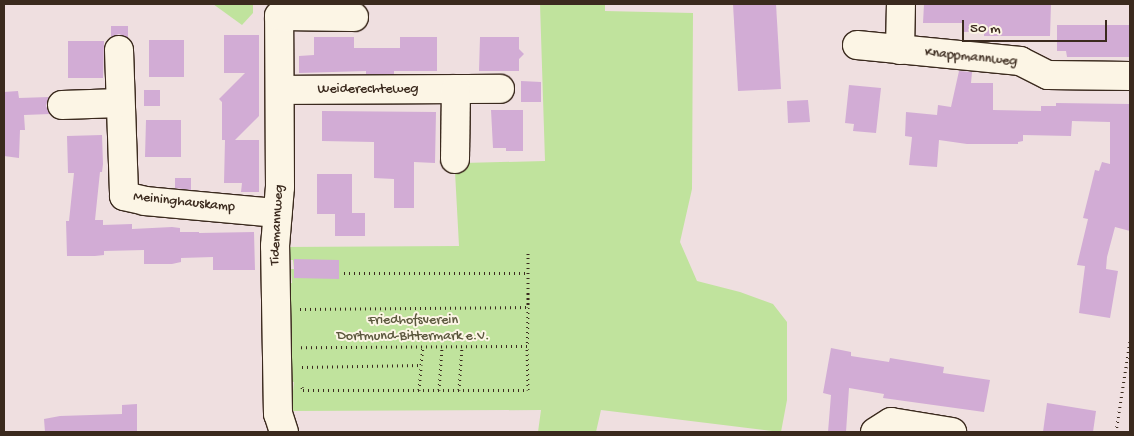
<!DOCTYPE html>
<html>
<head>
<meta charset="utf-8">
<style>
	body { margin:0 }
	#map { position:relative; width:1134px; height:436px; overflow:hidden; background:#efdfe0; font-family:"Gochi Hand",sans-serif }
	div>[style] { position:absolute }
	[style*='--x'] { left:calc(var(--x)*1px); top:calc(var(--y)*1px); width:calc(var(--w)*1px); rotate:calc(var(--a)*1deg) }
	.green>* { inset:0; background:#c0e39d }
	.building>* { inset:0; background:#d2acd5 }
	.path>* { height:3px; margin-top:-1.5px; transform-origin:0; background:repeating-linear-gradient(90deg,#3b2a1e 0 1px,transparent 0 5px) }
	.roads { filter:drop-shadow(1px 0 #3b2a1e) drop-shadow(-1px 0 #3b2a1e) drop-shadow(0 1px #3b2a1e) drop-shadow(0 -1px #3b2a1e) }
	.minor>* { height:28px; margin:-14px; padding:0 14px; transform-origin:14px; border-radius:14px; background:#fcf5e5 }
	span { translate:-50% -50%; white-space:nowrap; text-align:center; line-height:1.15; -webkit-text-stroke:4px #fcf5e5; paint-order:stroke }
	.street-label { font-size:14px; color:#3b2a1e }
	.park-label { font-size:14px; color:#5c583e }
	.frame { position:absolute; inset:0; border:5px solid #3b2a1e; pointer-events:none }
	.scale { position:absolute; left:962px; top:20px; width:145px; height:22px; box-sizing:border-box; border:2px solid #3b2a1e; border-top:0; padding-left:6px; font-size:15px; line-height:18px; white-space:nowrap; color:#3b2a1e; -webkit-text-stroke:4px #fcf5e5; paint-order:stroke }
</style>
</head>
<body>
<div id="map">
	<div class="green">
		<div style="clip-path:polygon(213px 4px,253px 4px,253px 13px,242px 25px)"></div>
		<div style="clip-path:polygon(540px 4px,605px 4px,605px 11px,693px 13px,692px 189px,680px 242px,697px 281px,740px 292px,773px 304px,787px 322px,787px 400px,781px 432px,601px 410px,596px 432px,538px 432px,541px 410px,291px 411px,294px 382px,287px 381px,285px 284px,292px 283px,291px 269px,294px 269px,293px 260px,285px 260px,284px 247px,459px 246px,455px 172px,463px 163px,545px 161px)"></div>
	</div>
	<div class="building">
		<div style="clip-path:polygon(733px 4px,776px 4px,781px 89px,738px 91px)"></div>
		<div style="clip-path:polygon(924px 4px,1051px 4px,1050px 36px,984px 36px,984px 31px,964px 32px,964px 23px,923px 23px)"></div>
		<div style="clip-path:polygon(1057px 25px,1130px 25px,1130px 57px,1067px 57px,1066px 51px,1057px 51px)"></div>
		<div style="clip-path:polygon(111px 26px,128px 26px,128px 38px,119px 34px,111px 37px)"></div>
		<div style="clip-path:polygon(224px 35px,259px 35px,259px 116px,235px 140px,222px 140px,222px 102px,219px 99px,245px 73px,224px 73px)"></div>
		<div style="clip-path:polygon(314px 37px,354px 37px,354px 48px,400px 48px,400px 37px,437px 37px,437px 71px,394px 71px,394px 74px,366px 74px,366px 71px,299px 73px,299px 56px,314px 55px)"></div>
		<div style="clip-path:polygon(480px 37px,519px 37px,519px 49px,524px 54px,519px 59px,519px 71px,479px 71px)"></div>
		<div style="clip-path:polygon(149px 40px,184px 40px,184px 77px,149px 77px)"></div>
		<div style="clip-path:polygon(68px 41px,104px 41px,103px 78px,68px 78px)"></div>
		<div style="clip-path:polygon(959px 71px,972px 72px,971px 83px,993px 83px,993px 110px,1041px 111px,1041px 106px,1056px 106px,1056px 103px,1130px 104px,1130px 231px,1115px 227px,1107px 257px,1106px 269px,1118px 271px,1110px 318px,1079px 313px,1085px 266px,1077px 265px,1088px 219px,1083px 218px,1095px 170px,1099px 171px,1102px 162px,1110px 164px,1110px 122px,1072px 121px,1071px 136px,1023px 135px,1023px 141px,1018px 142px,1018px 144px,967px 144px,939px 140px,937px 167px,909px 165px,912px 137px,905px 136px,906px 112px,937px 115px,938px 105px,951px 107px)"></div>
		<div style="clip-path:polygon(521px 81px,541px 82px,541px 102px,521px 102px)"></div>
		<div style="clip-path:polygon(849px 85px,881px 88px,876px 133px,853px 131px,854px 124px,845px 123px)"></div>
		<div style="clip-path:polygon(144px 90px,160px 90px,160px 106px,144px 106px)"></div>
		<div style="clip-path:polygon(18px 91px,19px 98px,49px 97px,46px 106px,50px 114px,24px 115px,25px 130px,20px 130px,19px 158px,4px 156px,4px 92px)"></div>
		<div style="clip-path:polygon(808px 100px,810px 122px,788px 123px,787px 101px)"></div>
		<div style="clip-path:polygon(491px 110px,523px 110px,523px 151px,506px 151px,506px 148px,493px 148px)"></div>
		<div style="clip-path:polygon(322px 111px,436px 112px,435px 163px,414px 162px,414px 208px,394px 208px,394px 179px,374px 178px,374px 142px,322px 141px)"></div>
		<div style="clip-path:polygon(146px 120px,181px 120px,181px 157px,145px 157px)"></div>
		<div style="clip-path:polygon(102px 135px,103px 164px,102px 172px,100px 172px,95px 220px,103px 220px,103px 225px,132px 224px,132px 229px,172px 227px,180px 228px,180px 232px,199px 232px,199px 233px,254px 232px,255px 270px,213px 270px,213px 257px,181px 258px,181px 262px,172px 264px,144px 264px,144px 250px,104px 251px,104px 255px,95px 256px,67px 256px,66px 221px,69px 221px,74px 173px,68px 173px,67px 136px)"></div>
		<div style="clip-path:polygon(225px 140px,259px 140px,259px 192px,241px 192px,242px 183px,224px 183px)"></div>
		<div style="clip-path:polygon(317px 174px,352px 174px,352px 213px,365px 213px,365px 236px,335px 236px,335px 214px,317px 214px)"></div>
		<div style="clip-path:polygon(175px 178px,191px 178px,191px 190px,175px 188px)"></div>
		<div style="clip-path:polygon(294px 259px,339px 260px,339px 279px,294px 278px)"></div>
		<div style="clip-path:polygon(831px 348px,851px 352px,851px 356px,889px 362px,890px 358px,944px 367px,943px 373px,990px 380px,984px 412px,883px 398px,884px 394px,849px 388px,846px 432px,828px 432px,831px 395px,823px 393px)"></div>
		<div style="clip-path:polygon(1047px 403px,1096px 411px,1093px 432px,1043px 432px)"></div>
		<div style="clip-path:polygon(137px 404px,137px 432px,45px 432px,44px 419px,60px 416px,122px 414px,122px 405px)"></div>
	</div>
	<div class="path">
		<div style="--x:528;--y:253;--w:54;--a:90"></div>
		<div style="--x:344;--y:273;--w:184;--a:0"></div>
		<div style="--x:300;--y:309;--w:228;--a:-0.5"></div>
		<div style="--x:528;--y:307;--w:39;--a:91"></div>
		<div style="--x:527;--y:346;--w:226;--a:179.7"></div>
		<div style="--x:302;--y:367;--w:119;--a:-1"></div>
		<div style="--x:421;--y:365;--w:18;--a:-84"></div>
		<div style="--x:302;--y:387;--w:3;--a:72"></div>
		<div style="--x:303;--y:390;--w:225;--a:0"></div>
		<div style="--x:528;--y:390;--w:44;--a:-91.3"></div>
		<div style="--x:419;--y:390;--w:24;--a:-85"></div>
		<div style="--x:439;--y:390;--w:43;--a:-86"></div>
		<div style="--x:459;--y:390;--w:44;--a:-86.1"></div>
		<div style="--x:1116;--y:432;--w:93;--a:-81.3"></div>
	</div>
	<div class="roads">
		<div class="minor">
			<div style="--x:857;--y:45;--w:164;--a:5.6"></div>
			<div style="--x:1020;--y:61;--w:31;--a:27"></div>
			<div style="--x:1048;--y:75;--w:82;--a:0.7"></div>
			<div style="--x:119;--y:50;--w:146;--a:88"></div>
			<div style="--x:124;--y:196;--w:22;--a:13"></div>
			<div style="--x:145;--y:201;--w:133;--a:5.2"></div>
			<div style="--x:900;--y:50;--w:46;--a:-88.8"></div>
			<div style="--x:281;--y:90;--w:219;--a:-0.3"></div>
			<div style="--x:62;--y:105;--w:58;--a:-2"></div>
			<div style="--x:455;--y:159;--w:70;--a:-89.2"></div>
			<div style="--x:284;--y:432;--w:19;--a:-108"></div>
			<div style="--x:278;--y:414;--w:168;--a:-91"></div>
			<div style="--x:275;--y:246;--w:59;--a:-85.2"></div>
			<div style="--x:280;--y:187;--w:171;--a:-90.3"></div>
			<div style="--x:279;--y:16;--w:75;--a:0.8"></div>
			<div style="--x:875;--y:432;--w:19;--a:-32"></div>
			<div style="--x:891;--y:422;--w:62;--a:9.3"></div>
		</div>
	</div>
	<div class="street-label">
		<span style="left:971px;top:58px;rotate:6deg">Knappmannweg</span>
		<span style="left:368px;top:90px">Weiderechteweg</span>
		<span style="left:184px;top:203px;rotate:6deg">Meininghauskamp</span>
		<span style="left:278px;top:225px;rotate:-87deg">Tidemannweg</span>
	</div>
	<div class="park-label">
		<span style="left:413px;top:329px">Friedhofsverein<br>Dortmund-Bittermark e.V.</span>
	</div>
	<div class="frame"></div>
	<div class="scale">50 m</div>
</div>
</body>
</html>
